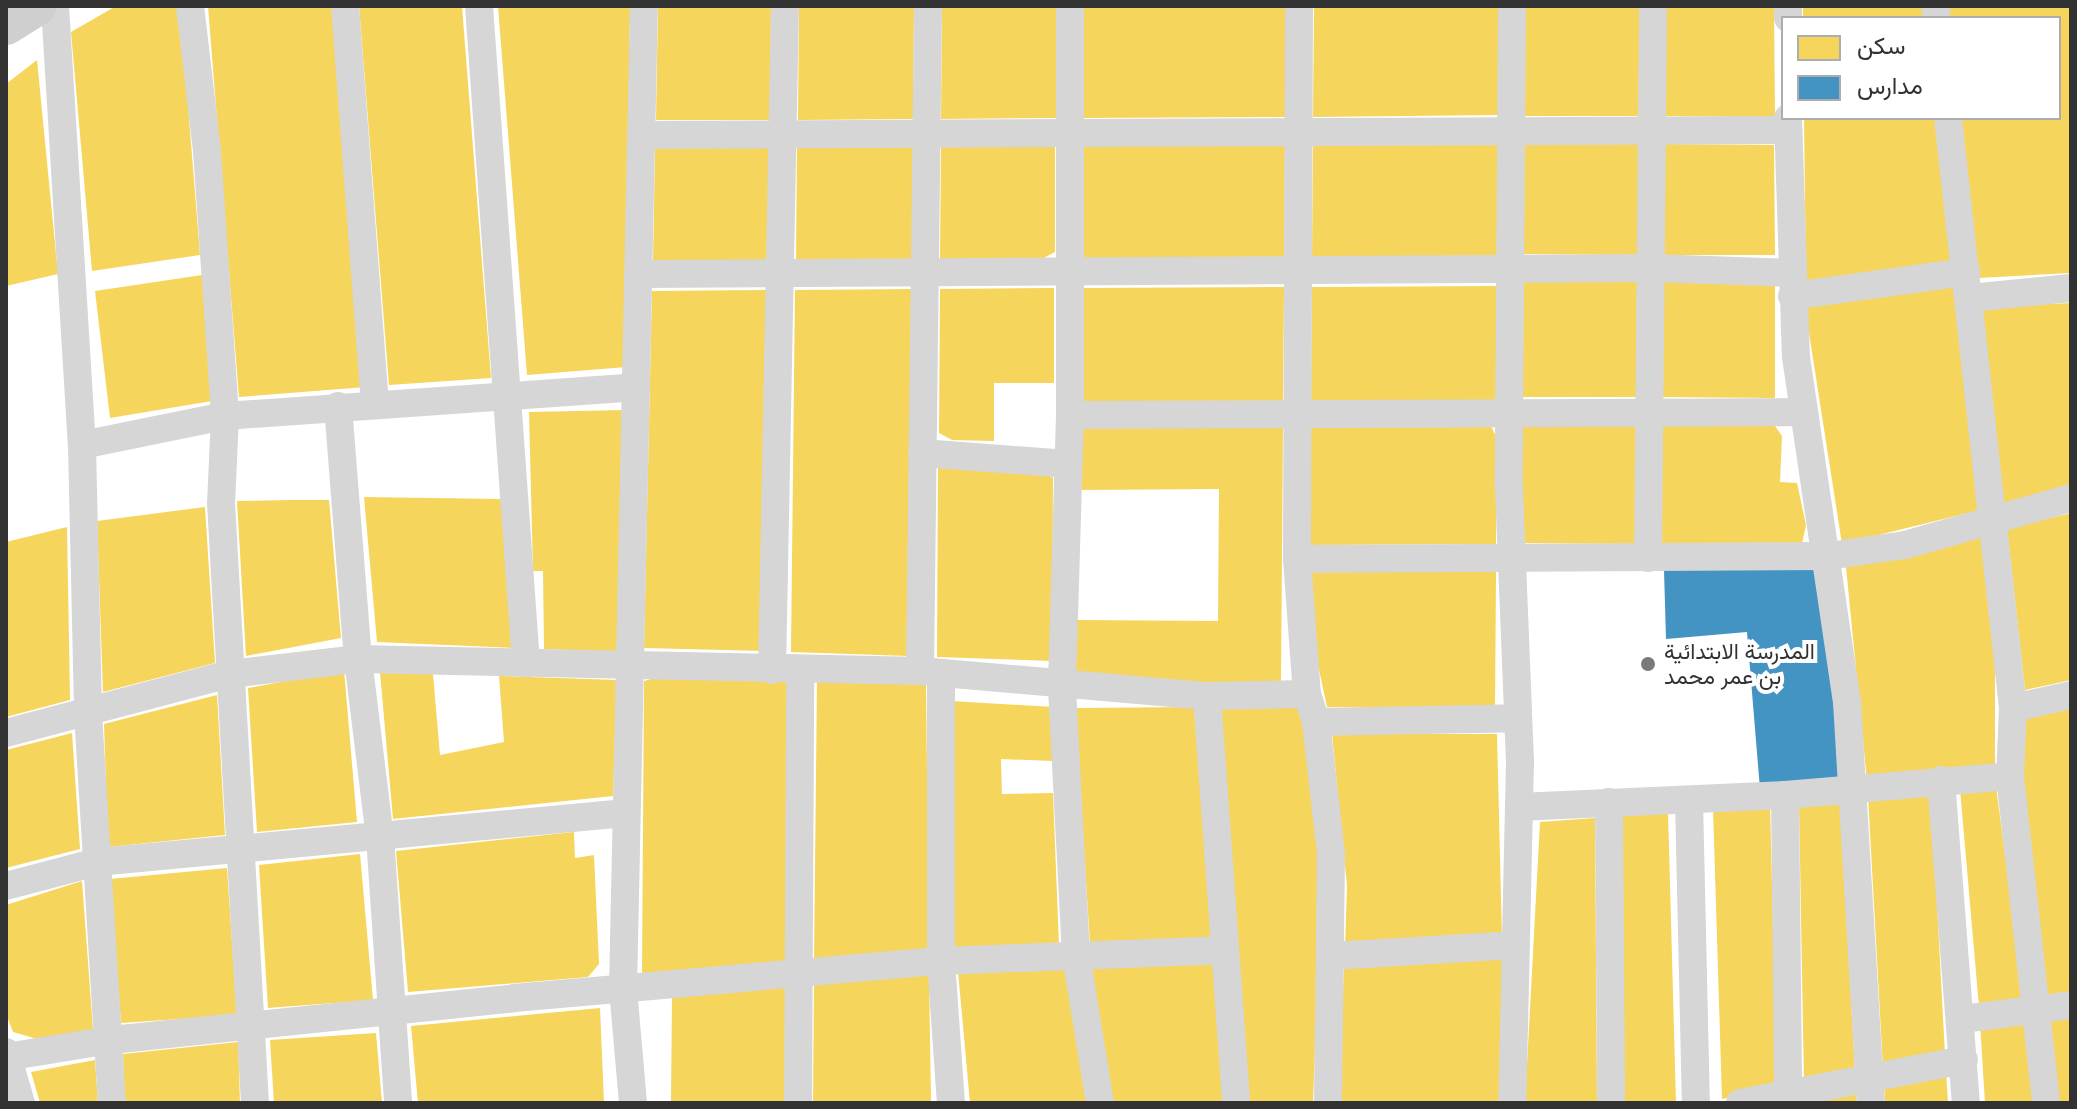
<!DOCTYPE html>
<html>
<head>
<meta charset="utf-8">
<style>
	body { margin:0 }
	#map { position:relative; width:2077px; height:1109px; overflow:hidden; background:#fff; font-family:Raleway,Vazirmatn,sans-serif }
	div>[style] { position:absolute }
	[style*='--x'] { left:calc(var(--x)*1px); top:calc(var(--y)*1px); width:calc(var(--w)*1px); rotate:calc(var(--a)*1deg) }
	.homes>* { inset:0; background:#f6d55c }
	.schools>* { inset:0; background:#4393c3 }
	.street>* { height:28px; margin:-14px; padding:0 14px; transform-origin:14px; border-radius:14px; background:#d6d6d6 }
	.secondary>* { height:40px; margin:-20px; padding:0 20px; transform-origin:20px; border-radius:20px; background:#cfcfcf }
	.dots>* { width:22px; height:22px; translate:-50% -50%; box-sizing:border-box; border:4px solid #fff; border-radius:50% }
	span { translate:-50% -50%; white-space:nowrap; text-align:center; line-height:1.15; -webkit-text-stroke:8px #fff; paint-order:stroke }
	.poi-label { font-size:22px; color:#323232 }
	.left { translate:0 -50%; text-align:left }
	.frame { position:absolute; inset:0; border:8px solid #323232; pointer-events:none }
	.legend { position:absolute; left:1781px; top:16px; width:280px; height:104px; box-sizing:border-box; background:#fff; border:2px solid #adadad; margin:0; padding:10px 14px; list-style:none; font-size:24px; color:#323232 }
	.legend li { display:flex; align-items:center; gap:16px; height:40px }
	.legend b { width:40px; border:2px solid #adadad }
</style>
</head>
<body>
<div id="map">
	<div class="homes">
		<div style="clip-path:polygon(116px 6px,180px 6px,200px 255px,92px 271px,71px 32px)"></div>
		<div style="clip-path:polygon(208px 6px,335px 6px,366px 387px,239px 397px)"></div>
		<div style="clip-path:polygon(359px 6px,462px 6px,491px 378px,389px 385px)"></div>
		<div style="clip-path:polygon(498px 6px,630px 6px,626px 367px,527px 375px)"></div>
		<div style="clip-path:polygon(658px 6px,771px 6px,770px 120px,656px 120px)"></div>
		<div style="clip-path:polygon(799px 6px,914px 6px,913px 119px,798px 120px)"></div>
		<div style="clip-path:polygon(942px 6px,1056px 6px,1056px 118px,941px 119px)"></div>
		<div style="clip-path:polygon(1084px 6px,1286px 6px,1285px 117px,1084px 118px)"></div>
		<div style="clip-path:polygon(1314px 6px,1500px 6px,1499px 115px,1313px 117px)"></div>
		<div style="clip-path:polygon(1523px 6px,1642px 6px,1641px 116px,1523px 116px)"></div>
		<div style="clip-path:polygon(1662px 6px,1774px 6px,1775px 117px,1661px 116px)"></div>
		<div style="clip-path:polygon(1803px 6px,1924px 6px,1926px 18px,1803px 18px)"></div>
		<div style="clip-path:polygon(1948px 6px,2071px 6px,2071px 273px,1978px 278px,1961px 118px,2059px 118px,2059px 18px,1949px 18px)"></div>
		<div style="clip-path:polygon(37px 60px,58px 274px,6px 286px,6px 84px)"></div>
		<div style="clip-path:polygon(1804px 118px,1936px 118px,1953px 262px,1806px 281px)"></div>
		<div style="clip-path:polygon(1499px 143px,1498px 258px,1312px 259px,1313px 144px)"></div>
		<div style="clip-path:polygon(1522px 144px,1641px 144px,1641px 255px,1522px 254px)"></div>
		<div style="clip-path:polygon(1661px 144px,1774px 145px,1775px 255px,1660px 255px)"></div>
		<div style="clip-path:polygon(1285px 145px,1284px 259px,1083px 260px,1083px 146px)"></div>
		<div style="clip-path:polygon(941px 146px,1055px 146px,1055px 252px,1040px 260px,940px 261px)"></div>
		<div style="clip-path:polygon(797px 147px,913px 147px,912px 261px,796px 262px)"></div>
		<div style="clip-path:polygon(655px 148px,769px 148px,768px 262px,653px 263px)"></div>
		<div style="clip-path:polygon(202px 275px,212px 401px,110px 418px,95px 291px)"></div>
		<div style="clip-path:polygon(1521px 282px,1640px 282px,1639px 397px,1521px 397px)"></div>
		<div style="clip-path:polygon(1660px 282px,1775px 283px,1775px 398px,1659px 397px)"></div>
		<div style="clip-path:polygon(1955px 282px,1980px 510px,1842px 544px,1804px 301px)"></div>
		<div style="clip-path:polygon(1497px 286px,1497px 401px,1311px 402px,1312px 287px)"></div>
		<div style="clip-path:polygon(1284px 287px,1283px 402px,1081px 403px,1082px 288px)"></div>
		<div style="clip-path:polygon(1054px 288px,1054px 383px,994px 383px,994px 441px,952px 440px,939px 433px,940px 289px)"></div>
		<div style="clip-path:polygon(912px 289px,909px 656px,791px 652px,795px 290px)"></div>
		<div style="clip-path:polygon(768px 290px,764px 651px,644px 648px,652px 291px)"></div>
		<div style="clip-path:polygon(2071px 303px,2071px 489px,2004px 505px,1982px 307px)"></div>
		<div style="clip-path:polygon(626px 410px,618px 652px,544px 649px,543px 571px,533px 571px,529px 412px)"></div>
		<div style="clip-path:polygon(1520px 425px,1639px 425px,1639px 544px,1520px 543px)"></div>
		<div style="clip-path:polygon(1659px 425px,1775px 426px,1782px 436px,1780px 482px,1797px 483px,1806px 525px,1802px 544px,1658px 544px)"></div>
		<div style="clip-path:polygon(1283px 426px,1281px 683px,1074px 683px,1076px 620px,1218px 621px,1219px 489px,1081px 490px,1081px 427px)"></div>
		<div style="clip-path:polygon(1311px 426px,1491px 426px,1497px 439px,1496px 544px,1310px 545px)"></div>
		<div style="clip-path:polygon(938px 467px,1046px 471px,1053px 478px,1052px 661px,937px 657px)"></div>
		<div style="clip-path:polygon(364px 497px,501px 499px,513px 648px,377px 642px)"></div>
		<div style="clip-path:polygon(289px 500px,329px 500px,341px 638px,246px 656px,237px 501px)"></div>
		<div style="clip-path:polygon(205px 507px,215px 663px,103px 692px,97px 521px)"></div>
		<div style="clip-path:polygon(2071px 513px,2071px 680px,2025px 690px,2007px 528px)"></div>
		<div style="clip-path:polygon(67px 527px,70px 700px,6px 717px,6px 542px)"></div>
		<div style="clip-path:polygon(1983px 534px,1995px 659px,1995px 770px,1867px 781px,1846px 567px)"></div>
		<div style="clip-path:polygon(1310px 572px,1496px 572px,1495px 707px,1327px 707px,1315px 651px)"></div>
		<div style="clip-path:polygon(344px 670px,357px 822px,257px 832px,248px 688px)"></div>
		<div style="clip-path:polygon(380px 672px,433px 674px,440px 755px,504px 742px,499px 676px,617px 680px,613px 796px,393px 819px)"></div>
		<div style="clip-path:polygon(655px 678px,791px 680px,788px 963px,642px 975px,644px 681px)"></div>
		<div style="clip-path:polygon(817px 681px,926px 684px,929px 952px,814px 961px)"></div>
		<div style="clip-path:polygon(217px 695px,225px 835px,108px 847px,104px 724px)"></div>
		<div style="clip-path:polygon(951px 701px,1054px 707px,1053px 761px,1001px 759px,1002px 794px,1053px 793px,1059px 946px,955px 951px)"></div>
		<div style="clip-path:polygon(2071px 702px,2071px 1000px,2045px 1000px,2018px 793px,2021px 714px)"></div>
		<div style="clip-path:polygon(1194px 707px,1212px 942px,1090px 944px,1075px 708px)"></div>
		<div style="clip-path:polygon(1214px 707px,1302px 707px,1321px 882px,1313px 1103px,1244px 1103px)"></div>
		<div style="clip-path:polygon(72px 733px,80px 849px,6px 868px,6px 750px)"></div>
		<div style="clip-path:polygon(1332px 734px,1497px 734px,1502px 938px,1345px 948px,1347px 886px)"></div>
		<div style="clip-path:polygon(1996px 786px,2024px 999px,1979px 1007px,1960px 789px)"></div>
		<div style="clip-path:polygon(1931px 791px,1945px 1055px,1883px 1068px,1868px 796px)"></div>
		<div style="clip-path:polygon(1840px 798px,1855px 1073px,1804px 1083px,1799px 802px)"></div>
		<div style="clip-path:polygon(1770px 804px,1777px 1088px,1722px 1099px,1713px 808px)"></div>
		<div style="clip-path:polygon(1668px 812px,1676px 1103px,1620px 1103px,1609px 817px)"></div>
		<div style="clip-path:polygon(1595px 818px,1597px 1103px,1525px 1103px,1540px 822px)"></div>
		<div style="clip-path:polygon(574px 832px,575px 858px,594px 855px,599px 964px,588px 977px,408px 992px,396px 851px)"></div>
		<div style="clip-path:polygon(360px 854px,373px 1000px,268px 1008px,259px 865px)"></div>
		<div style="clip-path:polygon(227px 868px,237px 1015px,121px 1023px,110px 879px)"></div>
		<div style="clip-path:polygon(82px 881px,93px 1030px,37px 1039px,13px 1032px,6px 1014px,6px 905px)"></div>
		<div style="clip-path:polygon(1504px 955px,1499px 1103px,1339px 1103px,1344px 964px)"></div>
		<div style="clip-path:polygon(1214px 962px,1225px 1103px,1110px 1103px,1090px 963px)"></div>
		<div style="clip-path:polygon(1065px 965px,1088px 1103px,970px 1103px,958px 971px)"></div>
		<div style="clip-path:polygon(929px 975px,931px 1103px,813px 1103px,814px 985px)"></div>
		<div style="clip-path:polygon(787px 987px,786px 1103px,671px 1103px,672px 997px)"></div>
		<div style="clip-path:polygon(600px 1008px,604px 1103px,418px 1103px,411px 1026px)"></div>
		<div style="clip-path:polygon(2071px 1011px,2071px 1103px,2056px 1103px,2042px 1017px)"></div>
		<div style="clip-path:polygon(2026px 1017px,2037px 1103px,1985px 1103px,1980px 1023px)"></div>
		<div style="clip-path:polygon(376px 1033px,382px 1103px,274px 1103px,270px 1040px)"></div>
		<div style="clip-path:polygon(238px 1042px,240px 1103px,125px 1103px,123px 1054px)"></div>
		<div style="clip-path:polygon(95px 1060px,98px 1103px,40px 1103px,31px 1072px)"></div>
		<div style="clip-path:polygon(1946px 1072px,1948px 1103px,1885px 1103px,1884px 1084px)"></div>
		<div style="clip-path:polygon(1856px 1089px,1857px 1103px,1805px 1103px)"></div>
	</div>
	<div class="schools">
		<div style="clip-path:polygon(1818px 566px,1834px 684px,1839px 783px,1760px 789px,1747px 632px,1666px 639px,1664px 570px)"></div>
	</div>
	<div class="street">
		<div style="--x:55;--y:6;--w:440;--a:86.5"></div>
		<div style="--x:82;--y:445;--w:268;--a:88.7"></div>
		<div style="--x:88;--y:713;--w:391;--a:86.5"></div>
		<div style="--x:190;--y:6;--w:146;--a:83.3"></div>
		<div style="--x:207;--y:151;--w:266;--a:86.1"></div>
		<div style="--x:225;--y:416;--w:87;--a:92.6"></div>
		<div style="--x:221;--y:503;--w:601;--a:86.76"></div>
		<div style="--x:345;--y:6;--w:398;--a:85.7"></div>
		<div style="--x:479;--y:6;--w:659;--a:85.91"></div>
		<div style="--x:1070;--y:6;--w:409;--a:90"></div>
		<div style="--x:1070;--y:415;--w:273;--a:91.7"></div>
		<div style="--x:1062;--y:688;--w:267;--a:87"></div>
		<div style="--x:1076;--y:955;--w:150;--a:80.8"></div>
		<div style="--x:1299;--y:6;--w:553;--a:90.21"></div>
		<div style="--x:1297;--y:559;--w:135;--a:85.8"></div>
		<div style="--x:1307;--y:694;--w:29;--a:72"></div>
		<div style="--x:1316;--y:722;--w:133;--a:83.5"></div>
		<div style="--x:1331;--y:854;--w:249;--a:90.7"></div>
		<div style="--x:1512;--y:6;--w:482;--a:90.4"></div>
		<div style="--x:1509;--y:488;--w:274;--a:87.7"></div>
		<div style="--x:1520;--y:762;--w:341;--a:91.3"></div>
		<div style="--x:1935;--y:6;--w:12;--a:81"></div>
		<div style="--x:1788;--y:18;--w:12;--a:-90"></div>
		<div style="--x:1788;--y:118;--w:239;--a:88.1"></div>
		<div style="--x:1796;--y:357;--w:349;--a:81.6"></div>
		<div style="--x:1847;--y:702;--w:402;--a:86.6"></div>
		<div style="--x:1948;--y:118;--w:594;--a:83.71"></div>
		<div style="--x:2013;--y:708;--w:68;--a:92.5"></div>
		<div style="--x:2010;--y:776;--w:329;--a:83.7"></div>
		<div style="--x:643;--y:135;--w:1145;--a:-0.25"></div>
		<div style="--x:640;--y:274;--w:1011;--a:-0.34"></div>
		<div style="--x:1651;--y:268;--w:140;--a:2"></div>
		<div style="--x:1792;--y:296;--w:176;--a:-7.9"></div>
		<div style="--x:1970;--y:298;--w:101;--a:-5.7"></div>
		<div style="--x:338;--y:406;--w:254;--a:85.5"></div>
		<div style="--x:358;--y:659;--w:179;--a:83"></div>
		<div style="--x:380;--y:837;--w:267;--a:86.1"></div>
		<div style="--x:1070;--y:415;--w:733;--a:-0.23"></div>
		<div style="--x:82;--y:445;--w:146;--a:-11.5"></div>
		<div style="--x:225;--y:416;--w:412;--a:-4"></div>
		<div style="--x:922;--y:453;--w:146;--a:4.3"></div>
		<div style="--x:1648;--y:558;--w:552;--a:-89.48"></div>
		<div style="--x:1297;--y:559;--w:531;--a:-0.32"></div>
		<div style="--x:1828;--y:556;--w:78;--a:-8.1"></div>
		<div style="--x:1905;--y:545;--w:173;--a:-15.8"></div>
		<div style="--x:772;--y:670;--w:664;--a:-88.88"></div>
		<div style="--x:920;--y:671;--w:665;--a:-89.31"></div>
		<div style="--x:941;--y:673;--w:288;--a:90"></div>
		<div style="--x:941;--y:961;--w:142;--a:86"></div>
		<div style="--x:1207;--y:696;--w:408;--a:85.9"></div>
		<div style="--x:2013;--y:708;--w:59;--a:-12.6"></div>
		<div style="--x:1316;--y:722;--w:201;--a:-1.1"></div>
		<div style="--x:6;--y:733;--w:232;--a:-14.8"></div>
		<div style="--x:230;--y:674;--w:129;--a:-6.7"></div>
		<div style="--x:358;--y:659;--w:562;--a:1.22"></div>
		<div style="--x:920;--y:671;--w:288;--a:5"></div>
		<div style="--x:1207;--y:696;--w:100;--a:-1.1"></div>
		<div style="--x:1941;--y:780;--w:324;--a:85.6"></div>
		<div style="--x:1785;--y:795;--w:308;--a:89.4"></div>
		<div style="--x:1689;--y:800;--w:303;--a:88.7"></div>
		<div style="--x:1609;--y:802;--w:301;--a:89.6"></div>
		<div style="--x:1519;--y:807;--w:266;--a:-2.6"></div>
		<div style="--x:1785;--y:795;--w:226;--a:-4.8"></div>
		<div style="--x:6;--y:886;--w:94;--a:-14.8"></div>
		<div style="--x:97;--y:862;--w:531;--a:-5.29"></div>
		<div style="--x:1331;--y:956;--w:185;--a:-3.4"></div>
		<div style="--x:1962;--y:1019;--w:110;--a:-7.3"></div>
		<div style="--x:6;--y:1052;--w:53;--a:73.6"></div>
		<div style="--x:6;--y:1057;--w:106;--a:-9.2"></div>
		<div style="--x:111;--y:1040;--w:405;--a:-5.9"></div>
		<div style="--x:514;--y:998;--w:429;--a:-5"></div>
		<div style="--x:941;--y:961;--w:281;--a:-2.2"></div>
		<div style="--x:633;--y:1103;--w:114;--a:-95"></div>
		<div style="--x:623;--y:989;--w:983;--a:-88.78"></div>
		<div style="--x:798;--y:1103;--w:432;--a:-89.7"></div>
		<div style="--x:1740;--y:1103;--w:228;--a:-10.9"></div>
	</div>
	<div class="secondary">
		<div style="--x:6;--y:25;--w:36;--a:-32"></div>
	</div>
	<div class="dots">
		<div style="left:1648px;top:664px;background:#7a7a7a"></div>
	</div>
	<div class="poi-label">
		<span class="left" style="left:1664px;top:664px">المدرسة الابتدائية<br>بن عمر محمد</span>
	</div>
	<div class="frame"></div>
	<ul class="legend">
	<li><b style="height:22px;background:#f6d55c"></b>سكن</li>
	<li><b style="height:22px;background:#4393c3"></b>مدارس</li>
	</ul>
</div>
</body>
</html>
